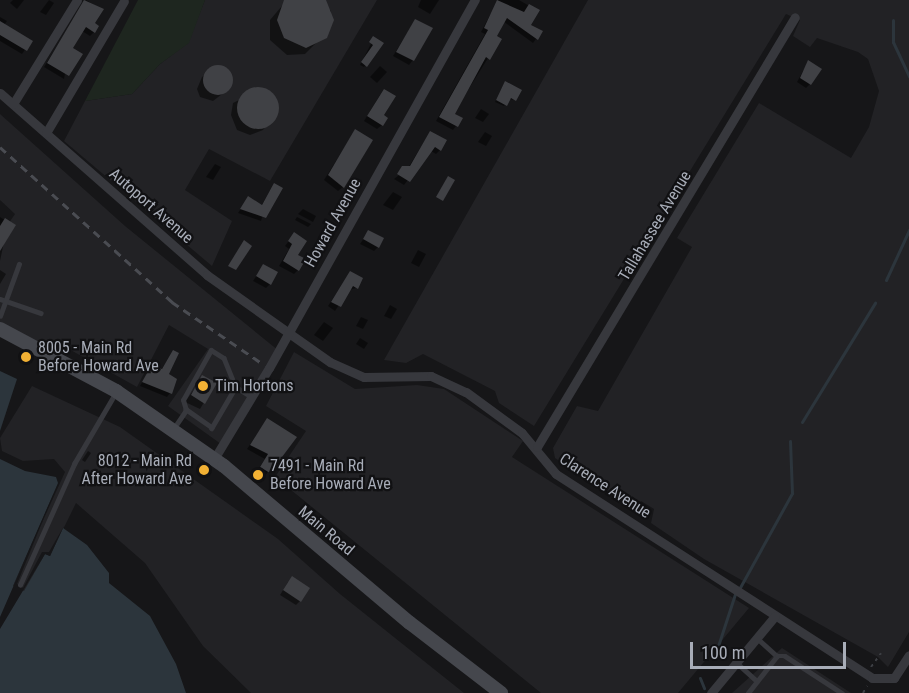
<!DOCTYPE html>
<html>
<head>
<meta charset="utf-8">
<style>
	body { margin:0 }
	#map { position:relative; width:909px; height:693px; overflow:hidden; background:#161618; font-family:"Roboto Condensed",sans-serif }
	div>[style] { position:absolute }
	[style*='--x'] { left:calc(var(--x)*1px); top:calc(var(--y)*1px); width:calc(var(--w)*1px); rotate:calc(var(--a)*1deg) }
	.built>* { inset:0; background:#222225 }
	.green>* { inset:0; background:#1e261f }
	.water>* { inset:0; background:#2c353c }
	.pier>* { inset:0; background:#161618 }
	.shadow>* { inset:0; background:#0007 }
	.stream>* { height:3px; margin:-1.5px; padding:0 1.5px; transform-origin:1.5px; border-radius:1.5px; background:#2c353c }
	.building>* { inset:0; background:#404145 }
	.round { border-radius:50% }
	.path>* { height:2px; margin-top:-1px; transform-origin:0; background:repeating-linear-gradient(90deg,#3d3f44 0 3px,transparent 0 7.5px) }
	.lane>* { height:4.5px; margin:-2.25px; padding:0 2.25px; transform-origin:2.25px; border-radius:2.25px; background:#37383d }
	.street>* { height:9px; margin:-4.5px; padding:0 4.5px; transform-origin:4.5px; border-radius:4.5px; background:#37383d }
	.secondary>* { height:14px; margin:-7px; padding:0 7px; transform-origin:7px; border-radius:7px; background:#45474d }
	.rail>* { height:3px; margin-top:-1.5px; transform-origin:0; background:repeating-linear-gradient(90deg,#4a4c52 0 8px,transparent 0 14px) }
	.dots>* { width:16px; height:16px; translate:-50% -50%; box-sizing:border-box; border:3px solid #111113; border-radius:50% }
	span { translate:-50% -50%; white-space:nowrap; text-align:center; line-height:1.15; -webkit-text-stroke:4.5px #111113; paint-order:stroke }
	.street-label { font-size:16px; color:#a8adb8 }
	.poi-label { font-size:16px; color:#a8adb8 }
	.left { translate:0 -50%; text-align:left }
	.right { translate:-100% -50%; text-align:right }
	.scale { position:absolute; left:690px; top:642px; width:156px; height:27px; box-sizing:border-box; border:3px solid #a8adb8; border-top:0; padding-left:8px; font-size:18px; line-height:21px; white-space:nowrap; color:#a8adb8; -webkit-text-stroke:4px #111113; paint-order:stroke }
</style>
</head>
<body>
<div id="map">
	<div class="built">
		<div style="clip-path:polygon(205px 0,377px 0,270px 181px,209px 149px,185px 190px,232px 221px,212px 266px,64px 141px,85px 101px,132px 94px,160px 64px,188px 43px)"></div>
		<div style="clip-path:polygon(588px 0,909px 0,909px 632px,888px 667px,878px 657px,704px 559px,651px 523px,654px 509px,641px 501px,636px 512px,555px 458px,553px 448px,577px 406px,598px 411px,692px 247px,677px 238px,759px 103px,851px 158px,869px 127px,879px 91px,868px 59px,858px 52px,817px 38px,810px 47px,793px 36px,800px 20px,786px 14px,534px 426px,499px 403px,495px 391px,423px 354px,406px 363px,384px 360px)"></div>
		<div style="clip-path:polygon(0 114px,125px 226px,279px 351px,221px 444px,168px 406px,208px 349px,169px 325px,137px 387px,58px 343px,35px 343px,0 326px,0 236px,15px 214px,0 200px)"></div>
		<div style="clip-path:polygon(294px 352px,355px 389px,417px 385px,444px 389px,523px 441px,512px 457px,749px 608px,678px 693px,541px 693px,275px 477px,306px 431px,266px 406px)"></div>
		<div style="clip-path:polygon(32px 386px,120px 427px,278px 539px,340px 594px,464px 693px,251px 693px,203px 646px,145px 563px,76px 503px,50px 556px,45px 554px,25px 591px,19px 594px,13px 586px,65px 472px,54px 459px,23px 461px,2px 451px,0 438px)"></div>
		<div style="clip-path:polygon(782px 648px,851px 693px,732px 693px)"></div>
	</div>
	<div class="green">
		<div style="clip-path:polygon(138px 0,205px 0,189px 43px,160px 64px,132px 94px,85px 101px)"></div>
	</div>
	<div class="water">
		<div style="clip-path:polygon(0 371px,17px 379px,0 431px)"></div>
		<div style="clip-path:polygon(0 459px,25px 471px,56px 477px,58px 483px,13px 586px,24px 591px,45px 554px,50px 556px,63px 528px,87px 545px,109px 573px,109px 583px,150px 616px,176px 664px,186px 693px,0 693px)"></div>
	</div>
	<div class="pier">
		<div style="clip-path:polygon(54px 493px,17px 584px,23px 588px,42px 552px,49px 552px,64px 526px,50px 556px,45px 554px,0 629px,0 617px)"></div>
	</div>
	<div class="shadow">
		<div style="clip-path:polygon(13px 0,24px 0,17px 9px,10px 3px)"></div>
		<div style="clip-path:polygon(49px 0,54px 3px,46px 15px,40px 12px)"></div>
		<div style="clip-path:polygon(86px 0,102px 10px,93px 23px,94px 32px,90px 36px,82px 31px,70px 48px,64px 79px,44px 67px)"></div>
		<div style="clip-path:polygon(287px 0,321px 0,331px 11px,330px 29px,305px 54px,287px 55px,270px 40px,270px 20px)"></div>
		<div style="clip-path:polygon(421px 0,439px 0,430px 14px,418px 7px)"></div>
		<div style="clip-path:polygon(498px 0,519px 0,538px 11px,529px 25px,541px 32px,533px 43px,503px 21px,495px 36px,500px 39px,453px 114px,456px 126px,453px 130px,436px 121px,485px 34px,481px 32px)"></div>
		<div style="clip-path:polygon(0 17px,7px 21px,4px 25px,31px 41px,22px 54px,0 41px)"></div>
		<div style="clip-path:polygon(415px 21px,413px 60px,409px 65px,393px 56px)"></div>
		<div style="clip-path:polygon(374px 38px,382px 43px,364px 67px,360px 65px)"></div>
		<div style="clip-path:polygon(808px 62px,810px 84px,806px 88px,797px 82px)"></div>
		<div style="clip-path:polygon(217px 66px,229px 72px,230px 88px,213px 101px,200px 97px,197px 89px,202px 77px)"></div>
		<div style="clip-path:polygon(380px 66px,387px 72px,377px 83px,370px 77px)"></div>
		<div style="clip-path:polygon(504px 84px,515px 100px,509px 99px,504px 106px,495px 102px)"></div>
		<div style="clip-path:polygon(261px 89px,273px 96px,277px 110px,263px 130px,250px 135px,237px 130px,231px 115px,233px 103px)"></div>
		<div style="clip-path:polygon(380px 95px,382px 125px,377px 129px,364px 121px)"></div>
		<div style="clip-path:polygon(481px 109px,489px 114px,483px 122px,475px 118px)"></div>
		<div style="clip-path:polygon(355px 131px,343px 187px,338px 191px,324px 180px)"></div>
		<div style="clip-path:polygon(430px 132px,440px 150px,436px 154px,431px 151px,404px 185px,394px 179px,408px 168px)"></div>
		<div style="clip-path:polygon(485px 132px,492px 136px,486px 146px,478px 142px)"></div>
		<div style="clip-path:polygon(215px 164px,221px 167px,213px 180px,206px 177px)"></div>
		<div style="clip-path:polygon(271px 189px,261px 221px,238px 213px,248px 198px,261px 206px)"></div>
		<div style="clip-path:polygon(393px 192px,402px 197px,393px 210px,383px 205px)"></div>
		<div style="clip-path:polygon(303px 209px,316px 216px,313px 222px,298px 214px)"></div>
		<div style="clip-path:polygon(0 217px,14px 226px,4px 242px,0 261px)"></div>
		<div style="clip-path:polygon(297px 217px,311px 224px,308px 227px,295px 220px)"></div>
		<div style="clip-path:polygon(369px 231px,378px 247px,374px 251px,360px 244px)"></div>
		<div style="clip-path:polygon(294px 234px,298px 270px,294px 274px,279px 266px,289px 249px,285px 246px)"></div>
		<div style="clip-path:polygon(418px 250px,426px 254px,419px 267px,411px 263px)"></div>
		<div style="clip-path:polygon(263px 266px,270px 284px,266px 288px,253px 281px)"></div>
		<div style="clip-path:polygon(0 270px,6px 274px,0 284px)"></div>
		<div style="clip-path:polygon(350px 273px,356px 288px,349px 290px,335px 311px,328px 306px)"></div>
		<div style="clip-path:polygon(390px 305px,397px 309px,391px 319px,384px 316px)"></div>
		<div style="clip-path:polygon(361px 317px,368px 320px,363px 329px,356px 326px)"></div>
		<div style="clip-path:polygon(324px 322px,333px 328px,323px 341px,314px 335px)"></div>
		<div style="clip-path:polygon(360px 338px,368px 343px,364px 349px,356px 344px)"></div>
		<div style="clip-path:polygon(173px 352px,167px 374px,170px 393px,167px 397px,140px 386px,148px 372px,161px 370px)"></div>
		<div style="clip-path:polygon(203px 377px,215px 384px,200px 409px,185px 402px)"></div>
		<div style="clip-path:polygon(264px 424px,284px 448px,265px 476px,257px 471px,265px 459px,247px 449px)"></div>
		<div style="clip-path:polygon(88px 451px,91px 453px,85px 462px,82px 460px)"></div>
		<div style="clip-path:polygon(288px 582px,300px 601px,296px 605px,280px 595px)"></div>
	</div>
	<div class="stream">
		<div style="--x:893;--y:20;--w:22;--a:90"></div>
		<div style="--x:893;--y:42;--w:38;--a:65"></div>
		<div style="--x:886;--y:280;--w:55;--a:-65.3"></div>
		<div style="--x:802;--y:422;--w:140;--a:-58.5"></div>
		<div style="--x:738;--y:591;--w:112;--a:-61.1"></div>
		<div style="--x:792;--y:493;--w:52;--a:-92.2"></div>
		<div style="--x:718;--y:646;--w:55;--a:-71.9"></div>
		<div style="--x:700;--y:678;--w:11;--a:68"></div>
	</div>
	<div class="building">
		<div style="clip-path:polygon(84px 0,104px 9px,95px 23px,99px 26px,95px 33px,86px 27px,73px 48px,83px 54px,69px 76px,47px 63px)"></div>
		<div style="clip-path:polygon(284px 0,326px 0,334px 20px,327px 38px,306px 48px,284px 38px,277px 20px)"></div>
		<div style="clip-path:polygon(497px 0,524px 12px,529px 4px,540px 10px,531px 25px,543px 31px,538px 40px,507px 18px,497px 36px,502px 39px,490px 60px,486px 57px,455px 114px,463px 118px,458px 127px,439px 117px,488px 30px,484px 28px)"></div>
		<div style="clip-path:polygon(415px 19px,433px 28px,414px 61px,396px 52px)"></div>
		<div style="clip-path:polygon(0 21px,33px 41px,27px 51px,0 35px)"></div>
		<div style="clip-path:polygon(373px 36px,384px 43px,367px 67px,361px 62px,373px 45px,369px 42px)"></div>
		<div style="clip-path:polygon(808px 60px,822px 69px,811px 85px,800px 78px)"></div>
		<div class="round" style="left:203px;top:65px;width:30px;height:30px"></div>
		<div style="clip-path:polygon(505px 81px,522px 90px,516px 101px,511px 98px,507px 106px,496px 100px)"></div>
		<div class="round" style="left:237px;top:87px;width:42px;height:42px"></div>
		<div style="clip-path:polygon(384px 89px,396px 96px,384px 115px,388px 118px,383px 126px,367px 116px)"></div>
		<div style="clip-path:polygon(355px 129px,373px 140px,344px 188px,328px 175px)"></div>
		<div style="clip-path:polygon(430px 131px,447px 140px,441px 151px,435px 147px,410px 182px,397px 174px,402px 166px,410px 166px)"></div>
		<div style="clip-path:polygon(448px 176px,455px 180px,443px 201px,436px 197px)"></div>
		<div style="clip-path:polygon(274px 183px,283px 188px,266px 218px,240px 209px,248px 196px,262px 205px)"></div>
		<div style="clip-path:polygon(5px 218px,16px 225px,0 251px,0 226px)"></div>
		<div style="clip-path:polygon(368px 230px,384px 238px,379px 248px,363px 239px)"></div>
		<div style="clip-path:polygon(294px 232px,307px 241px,298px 255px,306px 259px,299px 271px,283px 261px,292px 244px,288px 241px)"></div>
		<div style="clip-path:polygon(244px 240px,252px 246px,236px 270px,228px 266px)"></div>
		<div style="clip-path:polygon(263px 264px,278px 272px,271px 285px,256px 276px)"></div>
		<div style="clip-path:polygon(350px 271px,363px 278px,358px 289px,353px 286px,341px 307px,331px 302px)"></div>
		<div style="clip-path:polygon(173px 350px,179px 353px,169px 374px,177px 379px,172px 394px,142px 382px,151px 366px,162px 369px)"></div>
		<div style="clip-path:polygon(202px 375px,217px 383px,205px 404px,191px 395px)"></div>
		<div style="clip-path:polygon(267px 418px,297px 437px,270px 473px,260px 467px,268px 454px,250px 445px)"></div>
		<div style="clip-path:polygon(292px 576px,310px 588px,301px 602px,283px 590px)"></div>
	</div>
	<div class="path">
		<div style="--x:871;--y:667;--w:17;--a:-54"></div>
		<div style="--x:863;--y:693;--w:8;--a:-60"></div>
	</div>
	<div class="lane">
		<div style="--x:0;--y:299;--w:43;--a:18.9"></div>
		<div style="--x:0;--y:316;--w:55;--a:-69.9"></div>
		<div style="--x:236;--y:387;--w:48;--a:120.3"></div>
		<div style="--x:212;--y:428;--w:32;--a:-145"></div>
		<div style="--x:186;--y:410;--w:10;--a:-107"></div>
		<div style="--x:183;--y:400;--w:57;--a:-60.8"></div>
		<div style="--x:211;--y:350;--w:15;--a:32"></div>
		<div style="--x:224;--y:358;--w:31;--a:68"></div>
		<div style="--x:236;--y:387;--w:19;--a:32"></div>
		<div style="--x:174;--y:428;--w:22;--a:-56"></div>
		<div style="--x:20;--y:585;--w:133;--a:-65.9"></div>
		<div style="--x:74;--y:464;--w:83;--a:-59.7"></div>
		<div style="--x:757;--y:638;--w:27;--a:42"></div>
		<div style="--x:737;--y:663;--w:27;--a:42"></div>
		<div style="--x:748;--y:693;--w:47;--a:-51.9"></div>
		<div style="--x:777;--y:656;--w:8;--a:0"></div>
		<div style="--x:785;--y:656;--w:68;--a:33"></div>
	</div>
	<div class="street">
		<div style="--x:0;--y:93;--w:276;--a:41.3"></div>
		<div style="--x:207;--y:275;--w:151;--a:35.3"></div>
		<div style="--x:330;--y:362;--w:37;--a:24"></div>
		<div style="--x:364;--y:377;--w:67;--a:-0.9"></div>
		<div style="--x:431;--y:376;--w:38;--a:25"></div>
		<div style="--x:466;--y:392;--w:69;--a:36.2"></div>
		<div style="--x:522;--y:433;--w:53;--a:50.3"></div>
		<div style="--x:556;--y:474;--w:376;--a:32.8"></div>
		<div style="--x:872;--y:678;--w:22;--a:0"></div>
		<div style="--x:894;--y:678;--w:27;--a:-57"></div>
		<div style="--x:13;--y:104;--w:122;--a:-58.4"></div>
		<div style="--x:46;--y:133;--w:153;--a:-59.4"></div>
		<div style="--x:537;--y:447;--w:501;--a:-59.04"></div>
		<div style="--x:214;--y:459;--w:106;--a:-58.9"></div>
		<div style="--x:269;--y:368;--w:422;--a:-60.8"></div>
		<div style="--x:711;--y:693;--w:100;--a:-50.3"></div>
	</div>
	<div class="secondary">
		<div style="--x:0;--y:329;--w:132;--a:28.1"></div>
		<div style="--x:116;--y:391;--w:131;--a:34.8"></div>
		<div style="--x:224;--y:466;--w:243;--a:40.2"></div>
		<div style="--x:410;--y:623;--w:115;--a:37.6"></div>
	</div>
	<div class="rail">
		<div style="--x:0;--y:147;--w:232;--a:42"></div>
		<div style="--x:172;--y:302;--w:110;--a:34.3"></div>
	</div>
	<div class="dots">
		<div style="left:26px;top:357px;background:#f2b134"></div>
		<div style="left:203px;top:386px;background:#f2b134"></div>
		<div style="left:204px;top:470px;background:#f2b134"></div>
		<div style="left:258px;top:475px;background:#f2b134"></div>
	</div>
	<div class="street-label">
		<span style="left:151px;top:206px;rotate:41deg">Autoport Avenue</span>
		<span style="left:333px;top:223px;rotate:-61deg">Howard Avenue</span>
		<span style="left:655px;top:226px;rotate:-59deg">Tallahassee Avenue</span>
		<span style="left:605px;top:486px;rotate:33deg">Clarence Avenue</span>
		<span style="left:326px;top:531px;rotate:40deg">Main Road</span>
	</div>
	<div class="poi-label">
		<span class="left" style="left:38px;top:357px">8005 - Main Rd<br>Before Howard Ave</span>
		<span class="left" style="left:215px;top:386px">Tim Hortons</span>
		<span class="right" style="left:192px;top:470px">8012 - Main Rd<br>After Howard Ave</span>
		<span class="left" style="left:270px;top:475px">7491 - Main Rd<br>Before Howard Ave</span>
	</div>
	<div class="scale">100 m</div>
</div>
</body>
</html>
